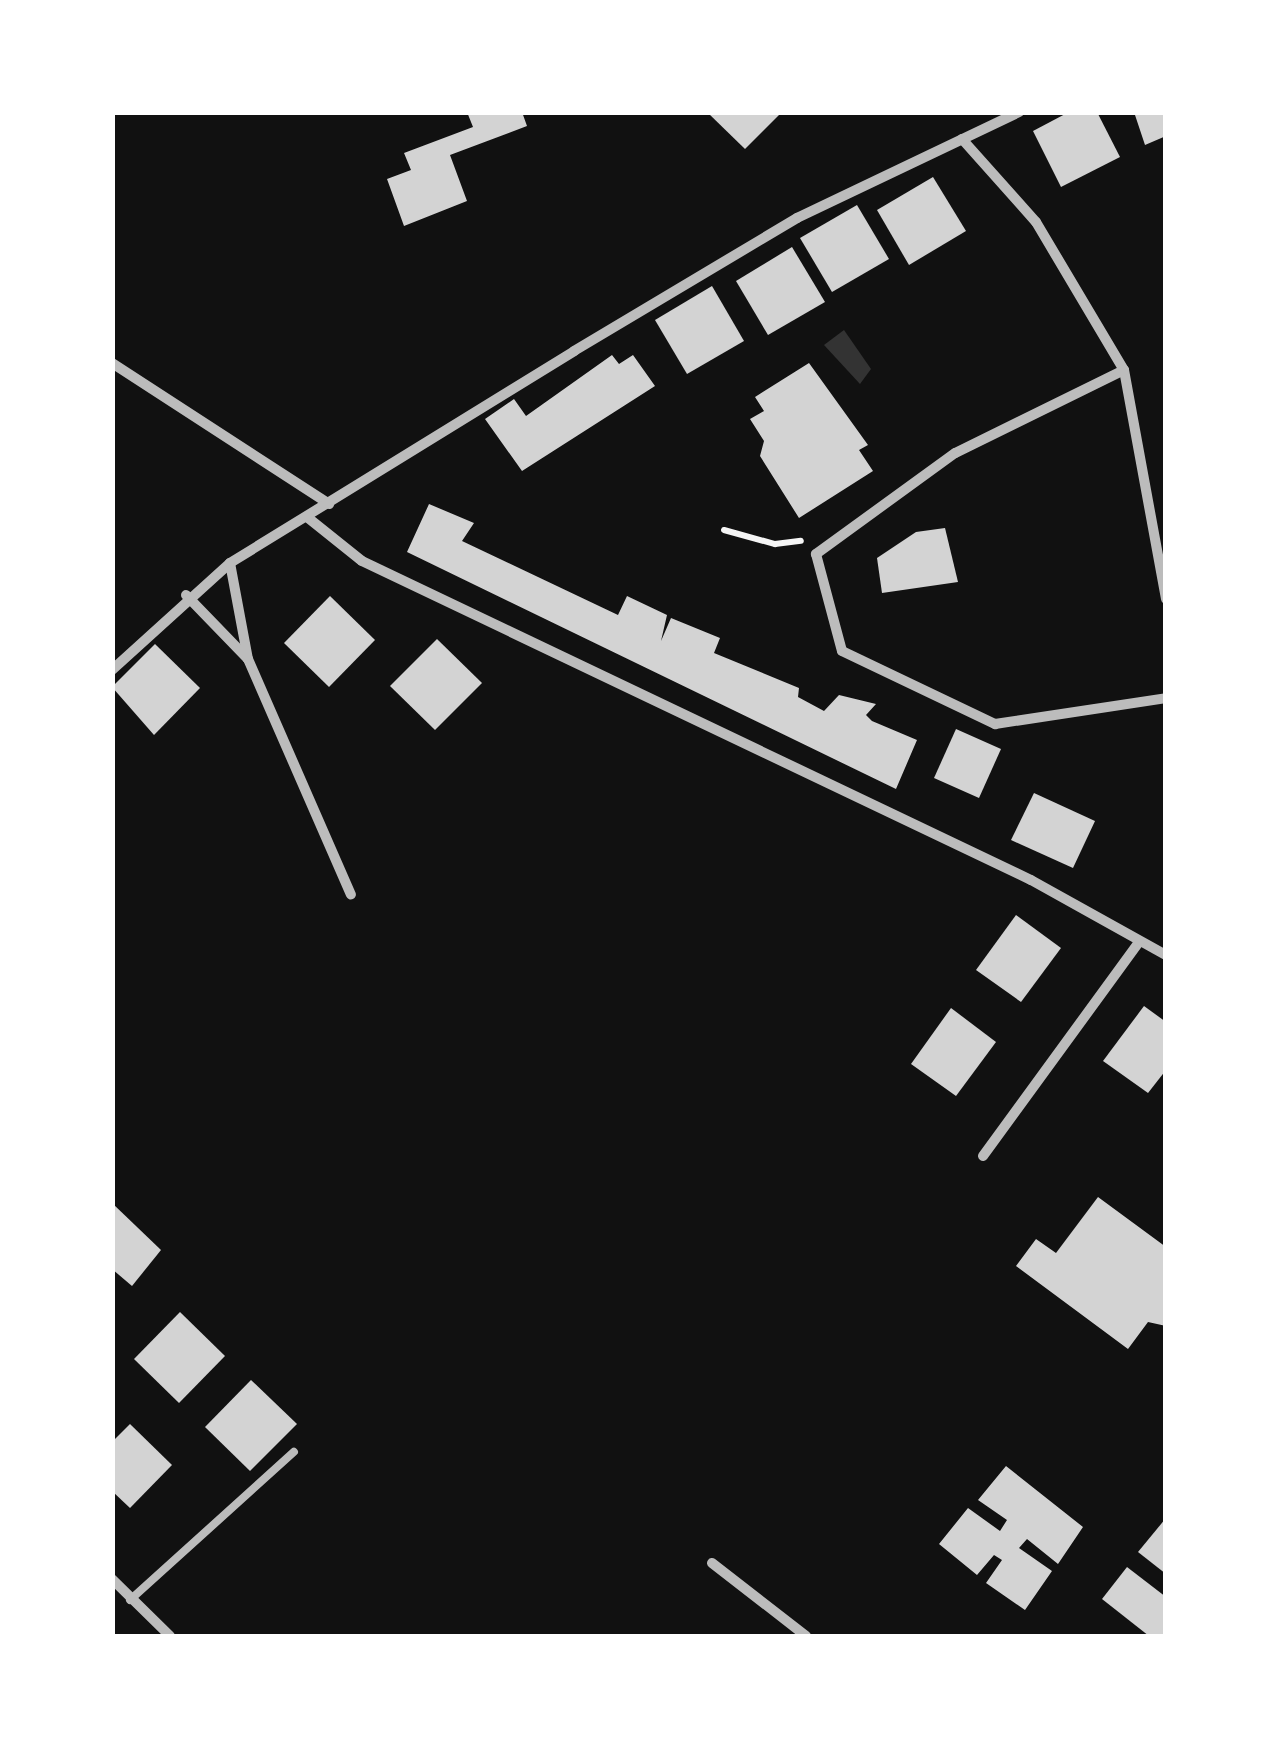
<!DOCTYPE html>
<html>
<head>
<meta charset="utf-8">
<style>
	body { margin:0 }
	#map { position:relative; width:1278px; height:1749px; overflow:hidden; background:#111; font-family:Spectral,serif }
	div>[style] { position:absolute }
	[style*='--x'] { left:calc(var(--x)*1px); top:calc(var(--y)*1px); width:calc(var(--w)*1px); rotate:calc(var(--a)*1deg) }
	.water>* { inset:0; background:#333 }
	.building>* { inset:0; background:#d3d3d3 }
	.path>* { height:6px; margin:-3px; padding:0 3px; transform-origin:3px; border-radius:3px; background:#f5f5f5 }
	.service>* { height:8px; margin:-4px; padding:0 4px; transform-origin:4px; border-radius:4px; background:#bcbcbc }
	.minor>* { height:10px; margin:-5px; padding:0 5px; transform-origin:5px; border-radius:5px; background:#bcbcbc }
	span { translate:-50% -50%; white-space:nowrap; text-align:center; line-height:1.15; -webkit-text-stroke:10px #fff; paint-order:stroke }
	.frame { position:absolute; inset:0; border:115px solid #fff; pointer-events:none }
</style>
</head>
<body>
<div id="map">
	<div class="water">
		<div style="clip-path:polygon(844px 330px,871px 369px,860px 384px,824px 345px)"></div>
	</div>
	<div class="building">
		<div style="clip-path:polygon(467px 112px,522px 112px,527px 126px,450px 155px,467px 201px,404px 226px,387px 179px,411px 170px,404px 153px,473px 127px)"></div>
		<div style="clip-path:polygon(707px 112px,782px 112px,745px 149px)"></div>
		<div style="clip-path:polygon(1069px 112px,1097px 112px,1120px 157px,1061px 187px,1033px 131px)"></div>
		<div style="clip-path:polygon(1134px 112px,1166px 112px,1166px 136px,1145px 145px)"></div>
		<div style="clip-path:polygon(933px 177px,966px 231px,909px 265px,877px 210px)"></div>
		<div style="clip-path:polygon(857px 205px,889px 259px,832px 292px,800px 238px)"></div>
		<div style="clip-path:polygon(792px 247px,825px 302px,768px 335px,736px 281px)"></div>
		<div style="clip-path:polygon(712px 286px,744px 341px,687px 374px,655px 320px)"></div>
		<div style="clip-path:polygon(612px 355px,619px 364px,633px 355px,655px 386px,522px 471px,485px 419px,514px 399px,526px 416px)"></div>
		<div style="clip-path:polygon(809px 363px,868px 445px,859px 450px,873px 471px,799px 518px,760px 456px,764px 441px,750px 419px,764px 411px,755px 397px)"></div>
		<div style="clip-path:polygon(429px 504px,474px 523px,462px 541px,618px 615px,627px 596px,667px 615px,661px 641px,671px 618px,720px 638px,714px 653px,799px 688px,798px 697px,824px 711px,839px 695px,876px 704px,866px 715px,872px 721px,917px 740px,896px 789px,407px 552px)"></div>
		<div style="clip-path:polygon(945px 528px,958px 582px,882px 593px,877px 558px,916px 532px)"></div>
		<div style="clip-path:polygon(330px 596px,375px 640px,329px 687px,284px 643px)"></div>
		<div style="clip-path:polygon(437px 639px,482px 683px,435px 730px,390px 686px)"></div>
		<div style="clip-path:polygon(155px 644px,200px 688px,154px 735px,112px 687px)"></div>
		<div style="clip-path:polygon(956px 729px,1001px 749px,979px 798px,934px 778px)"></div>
		<div style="clip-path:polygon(1034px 793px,1095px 821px,1073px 868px,1011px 840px)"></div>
		<div style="clip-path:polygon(1016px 915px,1061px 948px,1021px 1002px,976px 970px)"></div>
		<div style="clip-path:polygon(1144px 1006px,1166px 1022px,1166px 1070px,1148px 1093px,1103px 1061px)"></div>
		<div style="clip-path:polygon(951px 1008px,996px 1042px,956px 1096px,911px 1064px)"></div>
		<div style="clip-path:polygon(1098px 1197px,1166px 1247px,1166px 1326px,1148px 1322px,1128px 1349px,1016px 1266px,1036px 1239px,1056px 1253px)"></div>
		<div style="clip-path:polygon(112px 1203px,161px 1250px,132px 1286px,112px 1269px)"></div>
		<div style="clip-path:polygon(180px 1312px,225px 1356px,179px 1403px,134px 1359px)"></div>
		<div style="clip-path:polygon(251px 1380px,297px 1424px,250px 1471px,205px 1427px)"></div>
		<div style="clip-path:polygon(130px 1424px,172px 1465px,130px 1508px,112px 1491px,112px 1442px)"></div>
		<div style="clip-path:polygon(1006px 1466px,1083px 1527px,1058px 1564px,1027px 1539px,1019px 1548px,1052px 1571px,1025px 1610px,986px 1583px,1002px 1560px,994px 1555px,977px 1575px,939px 1544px,968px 1508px,1000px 1531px,1007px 1520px,978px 1500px)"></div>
		<div style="clip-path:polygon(1166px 1518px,1166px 1574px,1138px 1552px)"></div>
		<div style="clip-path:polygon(1127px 1567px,1166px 1597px,1166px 1636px,1149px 1636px,1102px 1599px)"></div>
	</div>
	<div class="path">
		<div style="--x:724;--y:530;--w:53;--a:15.4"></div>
		<div style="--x:775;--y:544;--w:26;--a:-7"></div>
	</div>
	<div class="service">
		<div style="--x:130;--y:1600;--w:221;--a:-42.1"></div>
	</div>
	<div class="minor">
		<div style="--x:962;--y:139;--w:111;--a:48.3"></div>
		<div style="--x:1036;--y:222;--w:172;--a:59.3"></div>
		<div style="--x:1124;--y:370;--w:233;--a:79.6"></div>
		<div style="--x:112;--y:363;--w:259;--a:33"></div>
		<div style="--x:1124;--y:370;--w:188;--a:153.8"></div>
		<div style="--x:955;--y:453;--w:172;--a:144"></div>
		<div style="--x:816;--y:554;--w:100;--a:75"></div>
		<div style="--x:842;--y:651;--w:170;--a:25.5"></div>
		<div style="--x:995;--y:724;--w:173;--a:-8.6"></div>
		<div style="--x:307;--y:517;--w:70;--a:38.7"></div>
		<div style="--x:362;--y:561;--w:741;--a:25.49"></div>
		<div style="--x:1031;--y:880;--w:154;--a:29.1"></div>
		<div style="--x:230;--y:563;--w:98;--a:79.4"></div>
		<div style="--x:248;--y:659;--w:257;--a:66.4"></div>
		<div style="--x:186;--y:595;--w:89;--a:45.9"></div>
		<div style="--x:112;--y:670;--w:159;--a:-42.2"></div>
		<div style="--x:230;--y:563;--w:404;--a:-31.6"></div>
		<div style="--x:574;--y:351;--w:260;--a:-30.8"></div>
		<div style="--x:797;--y:218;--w:246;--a:-25.5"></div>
		<div style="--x:983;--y:1156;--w:265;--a:-53.9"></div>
		<div style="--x:712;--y:1563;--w:119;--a:37.8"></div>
		<div style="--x:112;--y:1579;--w:81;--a:44.5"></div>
	</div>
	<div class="frame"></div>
</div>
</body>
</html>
